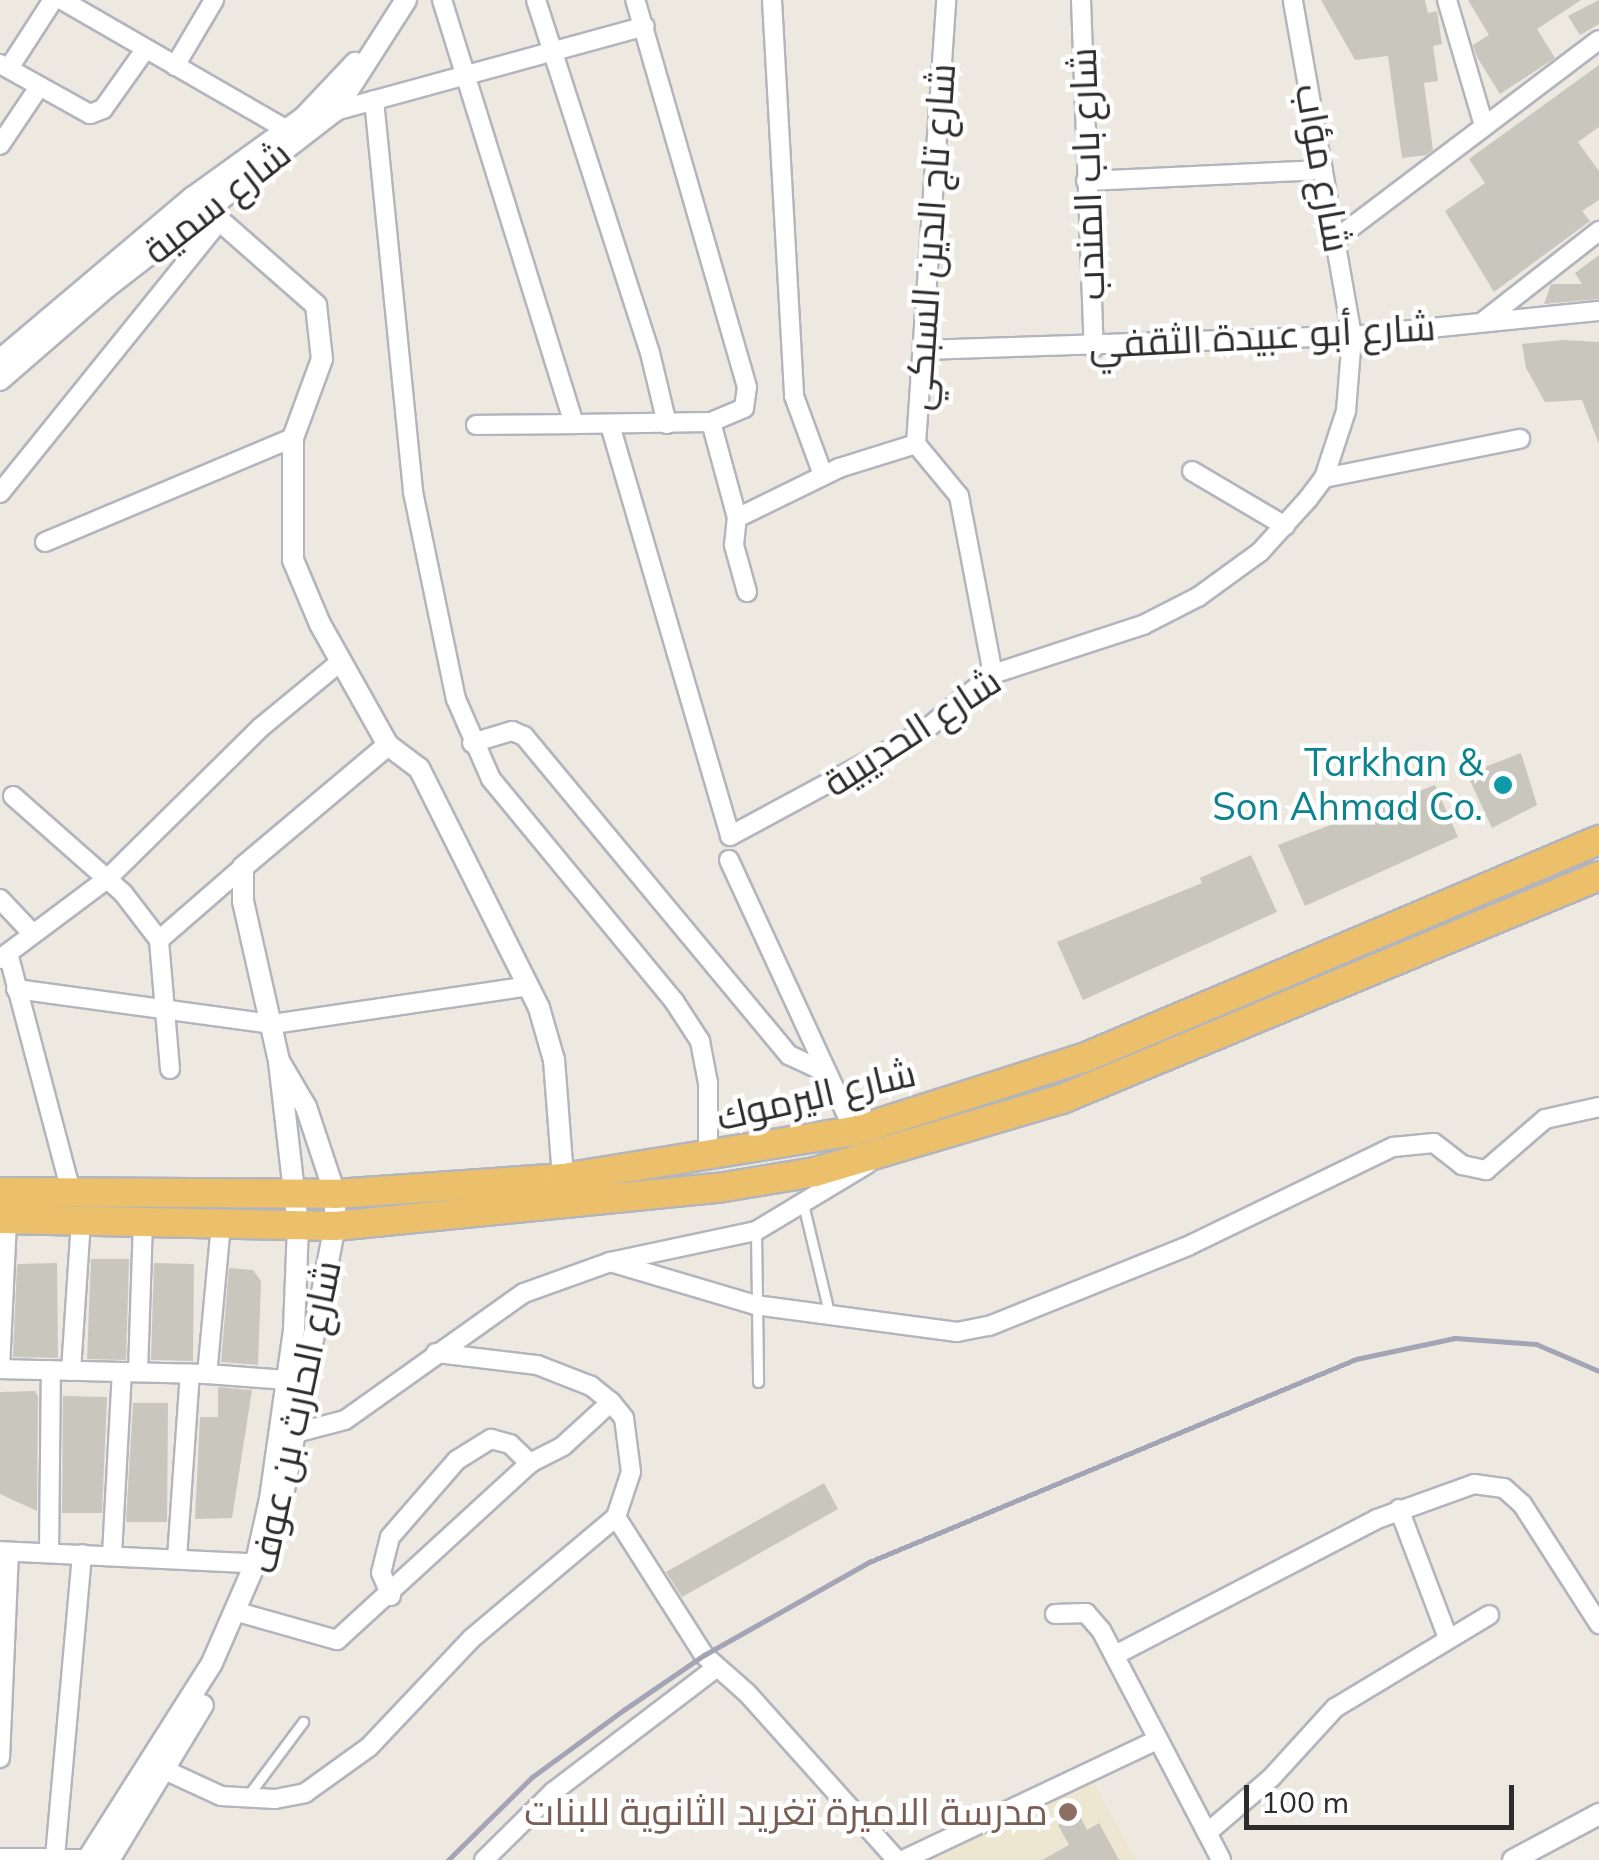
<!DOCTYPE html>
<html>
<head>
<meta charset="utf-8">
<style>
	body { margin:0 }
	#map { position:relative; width:1599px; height:1860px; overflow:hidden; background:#ede8e0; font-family:Mulish,Cairo,sans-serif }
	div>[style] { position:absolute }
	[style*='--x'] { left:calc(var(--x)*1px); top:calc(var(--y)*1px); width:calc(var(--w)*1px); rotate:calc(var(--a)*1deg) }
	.education>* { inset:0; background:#ede6d1 }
	.building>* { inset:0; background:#c9c6be }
	.roads { filter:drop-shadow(2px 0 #b3b5be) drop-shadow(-2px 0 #b3b5be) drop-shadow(0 2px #b3b5be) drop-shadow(0 -2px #b3b5be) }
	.service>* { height:9px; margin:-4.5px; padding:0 4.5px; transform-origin:4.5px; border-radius:4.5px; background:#fff }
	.minor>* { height:18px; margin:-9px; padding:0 9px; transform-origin:9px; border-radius:9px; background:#fff }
	.tertiary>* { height:20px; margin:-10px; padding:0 10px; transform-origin:10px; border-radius:10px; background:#fff }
	.trunk>* { height:28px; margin:-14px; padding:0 14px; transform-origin:14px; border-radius:14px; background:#ecc06a }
	.rail>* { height:5px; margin:-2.5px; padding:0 2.5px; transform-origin:2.5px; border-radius:2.5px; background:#a3a4b5 }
	.dots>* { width:28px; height:28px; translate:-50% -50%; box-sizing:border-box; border:5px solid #fff; border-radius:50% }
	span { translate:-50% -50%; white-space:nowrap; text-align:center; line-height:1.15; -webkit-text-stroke:9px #fff; paint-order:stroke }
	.street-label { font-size:38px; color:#2c2c2c }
	.culture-label { font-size:38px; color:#0d838f }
	.right { translate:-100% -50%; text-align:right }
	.education-label { font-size:38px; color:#785e54 }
	.scale { position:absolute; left:1244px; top:1785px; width:270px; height:45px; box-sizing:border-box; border:5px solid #2c2c2c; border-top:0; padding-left:12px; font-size:30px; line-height:35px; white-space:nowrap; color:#2c2c2c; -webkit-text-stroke:8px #fff; paint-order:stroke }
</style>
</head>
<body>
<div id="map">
	<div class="education">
		<div style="clip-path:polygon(1093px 1782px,1136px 1860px,921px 1860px)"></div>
	</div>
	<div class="building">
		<div style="clip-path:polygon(1321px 0,1425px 0,1428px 13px,1437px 11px,1442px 44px,1433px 46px,1438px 81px,1424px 83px,1433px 150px,1426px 155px,1402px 158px,1388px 56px,1355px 60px)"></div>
		<div style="clip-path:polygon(1468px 0,1581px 0,1537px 29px,1555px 58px,1500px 94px,1477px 57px,1473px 45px,1489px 35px)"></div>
		<div style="clip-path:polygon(1599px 0,1599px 24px,1580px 35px,1568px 16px)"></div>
		<div style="clip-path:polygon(1599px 65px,1599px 127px,1578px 142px,1599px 171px,1599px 200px,1582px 211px,1590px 221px,1494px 292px,1445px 211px,1485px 183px,1469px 159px)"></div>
		<div style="clip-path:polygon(1599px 255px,1599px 299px,1544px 304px,1551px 284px,1582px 284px,1575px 273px)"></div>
		<div style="clip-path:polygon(1563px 340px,1599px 342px,1599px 444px,1582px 400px,1545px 402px,1526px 368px,1522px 344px)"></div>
		<div style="clip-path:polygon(1521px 753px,1537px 805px,1492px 828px,1467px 774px)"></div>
		<div style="clip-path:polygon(1435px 785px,1458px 837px,1305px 906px,1278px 845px)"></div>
		<div style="clip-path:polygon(1251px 855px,1277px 912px,1083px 1000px,1057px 942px,1202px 883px,1200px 878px)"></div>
		<div style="clip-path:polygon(91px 1259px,129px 1259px,126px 1360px,87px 1359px)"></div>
		<div style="clip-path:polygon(57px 1263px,58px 1358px,13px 1357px,17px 1264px)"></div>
		<div style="clip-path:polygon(154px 1263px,194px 1264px,193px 1361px,151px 1360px)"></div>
		<div style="clip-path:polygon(229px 1268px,253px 1270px,261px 1281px,258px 1365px,221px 1362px)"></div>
		<div style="clip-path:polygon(218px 1387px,252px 1390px,232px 1518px,195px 1519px,200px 1417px,218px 1417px)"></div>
		<div style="clip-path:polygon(35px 1391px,38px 1396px,37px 1511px,0 1494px,0 1392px)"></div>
		<div style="clip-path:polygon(63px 1396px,107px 1397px,102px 1513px,62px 1513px)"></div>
		<div style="clip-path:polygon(133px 1403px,168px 1403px,167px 1522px,126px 1522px)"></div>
		<div style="clip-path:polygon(824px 1483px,838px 1509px,682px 1597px,666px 1572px)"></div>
		<div style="clip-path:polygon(1079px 1814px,1087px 1830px,1099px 1823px,1119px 1860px,1042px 1860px,1069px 1845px,1058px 1825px)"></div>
	</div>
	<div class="roads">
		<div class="service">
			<div style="--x:804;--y:1208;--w:111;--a:76.5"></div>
			<div style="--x:756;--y:1231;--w:151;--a:89.2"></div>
			<div style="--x:247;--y:1797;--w:94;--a:-53.3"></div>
		</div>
		<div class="minor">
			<div style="--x:62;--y:0;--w:260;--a:30"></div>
			<div style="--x:442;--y:0;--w:444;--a:72.7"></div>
			<div style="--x:574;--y:424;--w:137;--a:-0.8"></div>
			<div style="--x:711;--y:422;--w:36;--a:-23"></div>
			<div style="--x:744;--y:408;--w:21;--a:-82"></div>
			<div style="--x:747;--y:387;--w:403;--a:-106.1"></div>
			<div style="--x:536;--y:0;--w:371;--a:72.1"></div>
			<div style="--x:650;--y:353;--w:73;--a:76.5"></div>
			<div style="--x:772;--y:0;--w:397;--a:86.8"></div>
			<div style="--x:794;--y:396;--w:84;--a:69.8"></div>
			<div style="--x:1081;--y:0;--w:348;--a:87.9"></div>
			<div style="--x:1447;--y:0;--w:131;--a:73.6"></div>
			<div style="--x:0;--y:64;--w:103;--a:29.1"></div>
			<div style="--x:90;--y:114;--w:14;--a:-21"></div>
			<div style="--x:103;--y:109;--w:72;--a:-54.6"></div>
			<div style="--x:175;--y:66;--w:77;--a:-59.4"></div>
			<div style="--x:9;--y:68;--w:81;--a:-57.1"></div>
			<div style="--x:374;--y:100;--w:394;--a:84.3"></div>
			<div style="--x:413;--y:492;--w:211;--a:78.3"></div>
			<div style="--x:456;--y:699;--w:87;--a:66.4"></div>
			<div style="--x:491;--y:779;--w:288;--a:50.5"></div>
			<div style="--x:674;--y:1001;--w:48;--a:57"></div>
			<div style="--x:700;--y:1041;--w:43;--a:79.2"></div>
			<div style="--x:708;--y:1083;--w:75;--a:90"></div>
			<div style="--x:335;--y:111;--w:321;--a:-15.3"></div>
			<div style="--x:0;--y:145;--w:70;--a:-56.1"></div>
			<div style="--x:1086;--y:181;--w:237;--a:-2.7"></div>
			<div style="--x:1337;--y:238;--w:328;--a:-37.1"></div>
			<div style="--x:1485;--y:320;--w:145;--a:-38"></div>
			<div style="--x:924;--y:350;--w:428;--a:-1.9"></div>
			<div style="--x:1352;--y:336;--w:248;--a:-5.8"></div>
			<div style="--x:711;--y:422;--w:99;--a:74.8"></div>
			<div style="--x:476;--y:425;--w:98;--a:-0.6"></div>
			<div style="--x:610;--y:425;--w:428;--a:73.7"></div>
			<div style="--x:730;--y:836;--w:221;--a:-28.4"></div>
			<div style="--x:924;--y:731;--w:89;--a:-39.6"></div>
			<div style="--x:993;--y:674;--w:158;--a:-18.1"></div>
			<div style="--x:1143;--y:625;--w:62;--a:-27"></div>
			<div style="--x:1198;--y:597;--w:77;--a:-36"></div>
			<div style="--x:1260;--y:552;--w:72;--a:-47.8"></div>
			<div style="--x:1308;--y:499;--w:26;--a:-53"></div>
			<div style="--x:1324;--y:478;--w:71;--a:-71.8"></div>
			<div style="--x:1346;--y:411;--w:75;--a:-85.4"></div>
			<div style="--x:1352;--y:336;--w:341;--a:-100"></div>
			<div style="--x:916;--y:444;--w:445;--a:-86.1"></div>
			<div style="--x:916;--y:444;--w:67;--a:50.4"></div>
			<div style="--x:959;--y:496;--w:181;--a:79.2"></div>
			<div style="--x:1192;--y:471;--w:108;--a:30.6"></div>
			<div style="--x:1324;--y:478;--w:200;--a:-11.3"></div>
			<div style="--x:0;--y:493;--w:348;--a:-51.1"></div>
			<div style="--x:45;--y:542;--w:269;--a:-22.8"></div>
			<div style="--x:747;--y:592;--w:49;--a:-105.5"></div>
			<div style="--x:734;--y:545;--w:27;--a:-84"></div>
			<div style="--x:737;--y:518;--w:114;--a:-26.1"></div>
			<div style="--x:839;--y:468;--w:81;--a:-17.3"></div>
			<div style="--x:472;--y:743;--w:42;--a:-16.7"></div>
			<div style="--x:512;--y:731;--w:13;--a:23"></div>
			<div style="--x:524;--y:736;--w:415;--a:50.3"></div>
			<div style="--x:789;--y:1055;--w:42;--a:25.3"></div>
			<div style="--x:13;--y:796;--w:147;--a:41.4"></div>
			<div style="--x:123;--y:893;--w:59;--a:52.5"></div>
			<div style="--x:729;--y:860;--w:298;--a:65.2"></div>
			<div style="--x:0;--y:899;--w:47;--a:46.7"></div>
			<div style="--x:8;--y:953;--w:250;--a:75.2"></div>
			<div style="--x:0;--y:959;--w:134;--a:-36.8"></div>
			<div style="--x:107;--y:879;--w:215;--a:-44.6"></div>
			<div style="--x:260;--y:728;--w:104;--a:-39.5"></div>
			<div style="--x:16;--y:989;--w:259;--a:7.8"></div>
			<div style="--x:273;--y:1024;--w:259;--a:-8.4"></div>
			<div style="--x:170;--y:1069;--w:129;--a:-94.9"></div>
			<div style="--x:159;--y:940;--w:111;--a:-41"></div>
			<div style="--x:221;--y:1224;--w:151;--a:95.3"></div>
			<div style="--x:207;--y:1374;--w:80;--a:4.3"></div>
			<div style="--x:610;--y:1262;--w:151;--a:16.5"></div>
			<div style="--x:755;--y:1305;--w:204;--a:7.6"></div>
			<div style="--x:957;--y:1332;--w:33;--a:-11"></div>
			<div style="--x:989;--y:1326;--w:214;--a:-21.9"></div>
			<div style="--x:1188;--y:1246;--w:228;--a:-25.8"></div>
			<div style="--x:1393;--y:1147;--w:41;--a:-5.6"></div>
			<div style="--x:1434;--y:1143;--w:36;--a:38"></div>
			<div style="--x:1462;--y:1165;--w:25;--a:12"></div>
			<div style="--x:1486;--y:1170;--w:78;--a:-40.8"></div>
			<div style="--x:1545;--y:1119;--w:55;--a:-12.5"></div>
			<div style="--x:0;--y:1369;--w:207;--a:1.4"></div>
			<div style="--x:0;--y:1369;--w:150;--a:-87.3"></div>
			<div style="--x:71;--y:1371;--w:150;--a:-86.2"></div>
			<div style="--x:138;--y:1372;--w:150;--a:-88.1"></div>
			<div style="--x:284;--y:1436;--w:63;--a:-14.7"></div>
			<div style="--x:345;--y:1420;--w:219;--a:-35.4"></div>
			<div style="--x:524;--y:1293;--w:91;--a:-19.8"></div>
			<div style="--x:610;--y:1262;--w:149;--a:-12"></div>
			<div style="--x:756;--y:1231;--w:130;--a:-31.1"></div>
			<div style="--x:1399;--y:1509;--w:138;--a:69.2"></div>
			<div style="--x:616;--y:1517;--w:164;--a:57.5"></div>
			<div style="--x:704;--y:1655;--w:57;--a:41.5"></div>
			<div style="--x:747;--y:1693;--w:224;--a:48.1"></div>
			<div style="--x:0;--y:1551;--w:268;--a:2.8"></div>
			<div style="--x:49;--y:1553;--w:183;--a:-89.4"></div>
			<div style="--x:112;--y:1555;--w:183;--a:-86.9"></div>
			<div style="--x:177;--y:1558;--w:185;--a:-86"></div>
			<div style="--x:391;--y:1596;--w:25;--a:-113"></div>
			<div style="--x:381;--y:1573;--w:37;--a:-76"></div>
			<div style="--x:390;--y:1537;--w:102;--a:-49"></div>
			<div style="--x:457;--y:1460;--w:40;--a:-32"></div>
			<div style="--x:491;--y:1439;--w:20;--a:15"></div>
			<div style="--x:510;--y:1444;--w:28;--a:44"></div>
			<div style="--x:238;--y:1612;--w:103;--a:15.8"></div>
			<div style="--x:337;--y:1640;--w:262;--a:-42.5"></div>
			<div style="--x:530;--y:1463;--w:37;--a:-27"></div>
			<div style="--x:563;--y:1446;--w:65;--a:-42.5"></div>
			<div style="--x:1055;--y:1614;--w:31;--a:-2"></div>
			<div style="--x:1086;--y:1613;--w:23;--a:49"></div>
			<div style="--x:1101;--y:1630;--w:259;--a:62.4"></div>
			<div style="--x:1115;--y:1655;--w:295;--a:-27.4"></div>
			<div style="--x:1377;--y:1519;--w:103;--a:-19.8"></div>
			<div style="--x:1474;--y:1484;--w:30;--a:8"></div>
			<div style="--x:1504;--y:1488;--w:24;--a:42"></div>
			<div style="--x:1522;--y:1504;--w:143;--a:57.3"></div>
			<div style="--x:0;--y:1758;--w:206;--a:-87.5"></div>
			<div style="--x:154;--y:1765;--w:74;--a:24.8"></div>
			<div style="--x:221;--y:1796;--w:54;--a:3.2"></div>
			<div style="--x:275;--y:1799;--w:31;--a:-11"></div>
			<div style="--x:305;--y:1793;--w:79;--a:-35.7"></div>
			<div style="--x:369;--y:1747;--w:149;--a:-46.6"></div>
			<div style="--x:471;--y:1639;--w:189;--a:-40.1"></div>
			<div style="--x:616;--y:1517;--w:47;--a:-71.6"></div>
			<div style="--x:631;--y:1472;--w:54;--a:-97.4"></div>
			<div style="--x:624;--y:1418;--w:21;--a:-129"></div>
			<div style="--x:611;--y:1402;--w:26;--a:-141"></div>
			<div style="--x:591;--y:1386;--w:58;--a:-158.7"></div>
			<div style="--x:537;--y:1365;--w:102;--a:-173.2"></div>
			<div style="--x:1207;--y:1833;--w:84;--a:-40.7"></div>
			<div style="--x:1271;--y:1778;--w:95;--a:-47.6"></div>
			<div style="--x:1335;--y:1708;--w:180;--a:-31.1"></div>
			<div style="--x:55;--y:1857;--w:304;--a:-84.9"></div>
			<div style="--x:484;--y:1860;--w:97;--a:-44.6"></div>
			<div style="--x:553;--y:1792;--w:205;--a:-37.3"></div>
			<div style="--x:903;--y:1860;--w:281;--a:-25.3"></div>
		</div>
		<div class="tertiary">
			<div style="--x:193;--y:197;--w:164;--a:41.3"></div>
			<div style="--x:316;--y:305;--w:54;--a:83.7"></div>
			<div style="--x:322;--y:359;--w:84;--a:110.2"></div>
			<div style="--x:293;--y:438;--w:122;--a:90"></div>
			<div style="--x:293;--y:560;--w:69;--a:67.1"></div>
			<div style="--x:320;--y:624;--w:139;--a:60.7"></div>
			<div style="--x:388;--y:745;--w:39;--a:37"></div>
			<div style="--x:419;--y:768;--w:268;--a:63.4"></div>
			<div style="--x:539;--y:1008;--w:54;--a:73.9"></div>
			<div style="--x:554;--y:1060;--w:118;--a:85.6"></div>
			<div style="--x:0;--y:360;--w:253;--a:-40.2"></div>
			<div style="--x:193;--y:197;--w:135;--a:-35.7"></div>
			<div style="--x:303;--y:118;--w:76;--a:-46.6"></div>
			<div style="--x:0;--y:380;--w:142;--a:-41"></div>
			<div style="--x:107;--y:287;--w:288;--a:-37.7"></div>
			<div style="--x:335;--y:111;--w:132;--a:-57.4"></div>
			<div style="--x:278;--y:1521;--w:300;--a:-79.1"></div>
			<div style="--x:335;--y:1226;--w:32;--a:-90"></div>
			<div style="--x:335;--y:1194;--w:92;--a:-108.4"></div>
			<div style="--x:306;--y:1107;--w:53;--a:-120.4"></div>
			<div style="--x:0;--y:1859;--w:97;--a:0.6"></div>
			<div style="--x:87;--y:1860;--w:233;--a:-57.6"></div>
			<div style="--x:212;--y:1663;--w:110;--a:-66.5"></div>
			<div style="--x:256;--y:1562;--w:65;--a:-77.5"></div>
			<div style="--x:270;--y:1499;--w:171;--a:-81.9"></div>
			<div style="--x:294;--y:1330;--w:104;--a:-87.8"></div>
			<div style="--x:298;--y:1226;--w:166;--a:-96.6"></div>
			<div style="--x:279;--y:1061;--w:164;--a:-102.7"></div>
			<div style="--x:243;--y:901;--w:34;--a:-90"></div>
			<div style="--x:243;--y:867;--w:189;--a:-40.1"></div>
			<div style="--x:109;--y:1860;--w:181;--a:-58.8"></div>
			<div style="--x:1513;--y:1860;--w:98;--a:-28.1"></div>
		</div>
		<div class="trunk">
			<div style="--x:0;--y:1192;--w:335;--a:0.3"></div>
			<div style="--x:335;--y:1194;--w:229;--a:-4"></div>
			<div style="--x:563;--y:1178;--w:295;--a:-9.2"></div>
			<div style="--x:854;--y:1131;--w:244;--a:-17.7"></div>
			<div style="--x:1086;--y:1057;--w:557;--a:-22.93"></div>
			<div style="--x:0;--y:1219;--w:335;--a:1.2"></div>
			<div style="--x:335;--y:1226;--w:385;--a:-5.7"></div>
			<div style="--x:718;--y:1188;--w:98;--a:-9.4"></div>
			<div style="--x:815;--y:1172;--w:258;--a:-16.5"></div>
			<div style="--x:1062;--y:1099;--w:581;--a:-22.55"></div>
		</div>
	</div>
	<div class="rail">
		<div style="--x:448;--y:1860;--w:118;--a:-44.7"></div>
		<div style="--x:532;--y:1777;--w:115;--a:-36.2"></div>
		<div style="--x:625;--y:1709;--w:96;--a:-34.4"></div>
		<div style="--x:704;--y:1655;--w:189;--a:-29.4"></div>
		<div style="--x:869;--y:1562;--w:528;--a:-22.63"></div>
		<div style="--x:1356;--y:1359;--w:101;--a:-12"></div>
		<div style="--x:1455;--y:1338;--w:81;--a:4.2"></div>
		<div style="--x:1536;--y:1344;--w:69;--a:23.2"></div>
	</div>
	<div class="dots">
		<div style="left:1503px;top:785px;background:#0f9aa8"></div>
		<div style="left:1068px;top:1812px;background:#8d6e63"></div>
	</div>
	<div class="street-label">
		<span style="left:1323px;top:168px;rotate:80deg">شارع مؤاب</span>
		<span style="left:1087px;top:174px;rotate:-92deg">شارع باب المندب</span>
		<span style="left:217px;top:202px;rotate:-38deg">شارع سمية</span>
		<span style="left:930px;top:237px;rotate:-86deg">شارع تاج الدين السبكي</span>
		<span style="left:1262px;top:336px;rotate:-3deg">شارع أبو عبيدة الثقفي</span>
		<span style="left:912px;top:732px;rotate:-33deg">شارع الحديبية</span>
		<span style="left:816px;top:1095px;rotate:-13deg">شارع اليرموك</span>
		<span style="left:295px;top:1417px;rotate:-78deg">شارع الحارث بن عوف</span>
	</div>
	<div class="culture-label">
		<span class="right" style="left:1483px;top:785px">Tarkhan &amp;<br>Son Ahmad Co.</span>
	</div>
	<div class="education-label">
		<span class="right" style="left:1048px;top:1812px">مدرسة الاميرة تغريد الثانوية للبنات</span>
	</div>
	<div class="scale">100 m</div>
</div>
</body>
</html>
